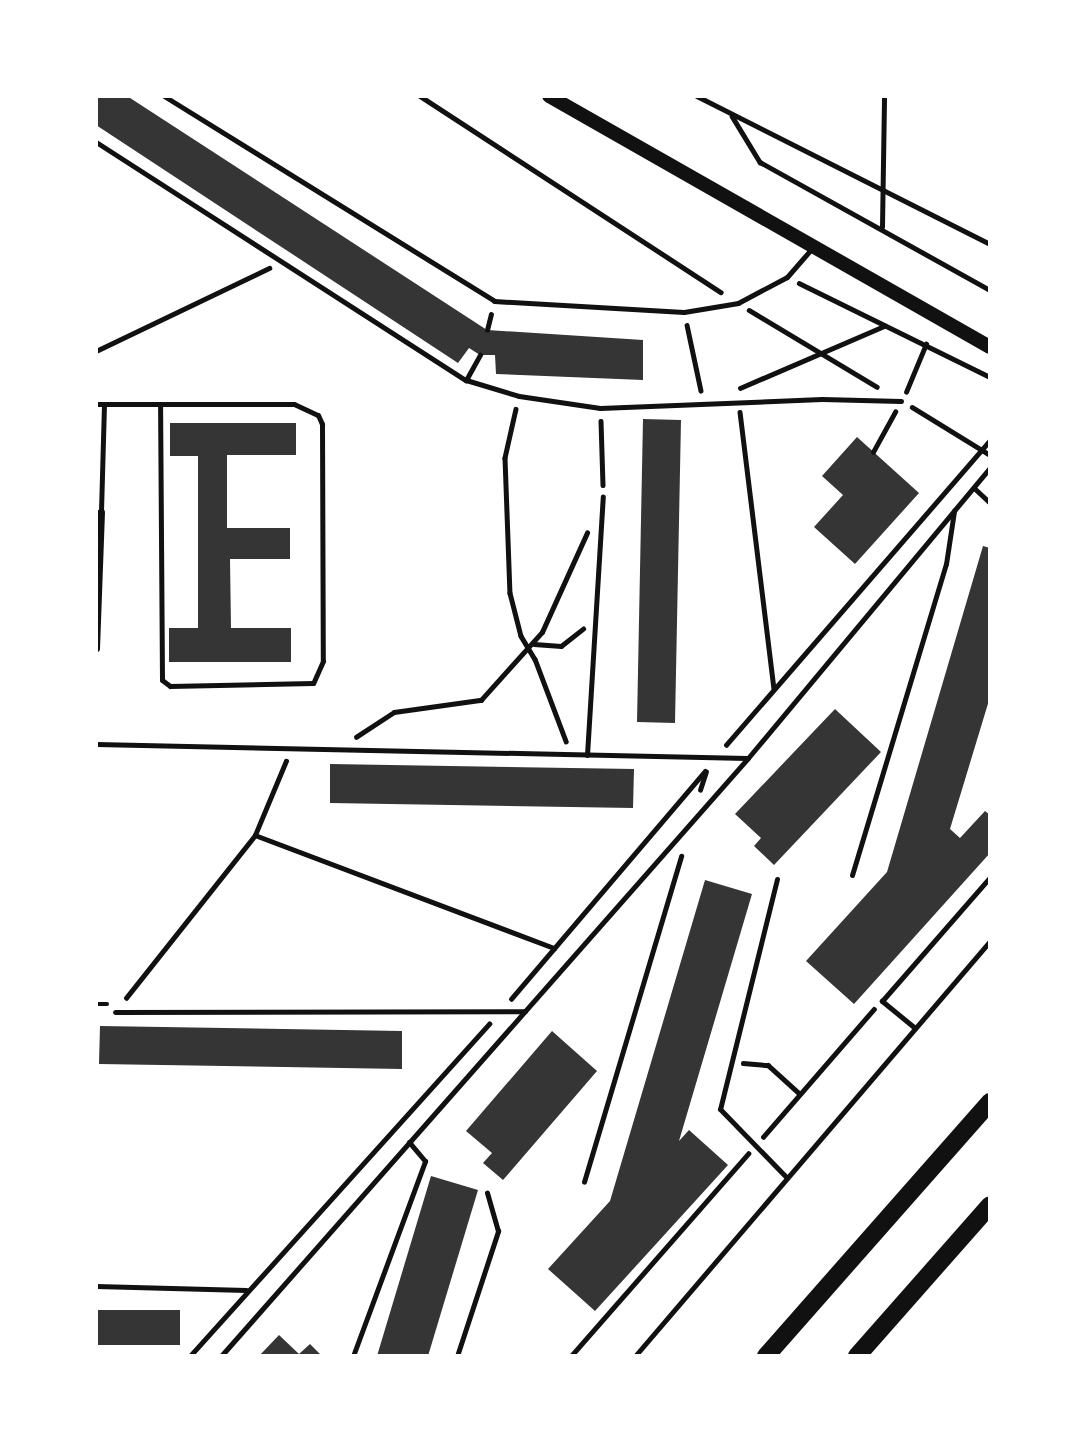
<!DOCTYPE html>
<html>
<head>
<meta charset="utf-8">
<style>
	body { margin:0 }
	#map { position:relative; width:1086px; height:1452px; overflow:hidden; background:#fff; font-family:Roboto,sans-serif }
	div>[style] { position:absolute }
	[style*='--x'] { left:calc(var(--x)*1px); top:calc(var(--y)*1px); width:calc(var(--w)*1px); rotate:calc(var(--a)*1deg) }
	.building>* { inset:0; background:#353535 }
	.path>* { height:4.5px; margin:-2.25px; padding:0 2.25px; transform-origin:2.25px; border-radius:2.25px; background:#111 }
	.service>* { height:5px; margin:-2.5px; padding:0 2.5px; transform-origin:2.5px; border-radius:2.5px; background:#111 }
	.minor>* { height:7px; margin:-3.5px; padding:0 3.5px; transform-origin:3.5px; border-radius:3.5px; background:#111 }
	.secondary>* { height:14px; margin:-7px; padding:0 7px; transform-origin:7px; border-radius:7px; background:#111 }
	.primary>* { height:18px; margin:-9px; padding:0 9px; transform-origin:9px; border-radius:9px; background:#111 }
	span { translate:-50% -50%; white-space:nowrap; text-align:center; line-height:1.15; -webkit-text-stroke:7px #fff; paint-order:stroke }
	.frame { position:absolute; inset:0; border:98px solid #fff; pointer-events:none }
</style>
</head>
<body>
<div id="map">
	<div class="building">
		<div style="clip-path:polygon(96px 96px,127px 96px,487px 330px,643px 340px,643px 380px,496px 374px,495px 355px,480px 355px,469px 348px,458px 363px,96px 125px)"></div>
		<div style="clip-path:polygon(643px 419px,681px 420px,675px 723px,637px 722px)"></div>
		<div style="clip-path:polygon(170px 423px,296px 423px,296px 455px,227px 455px,227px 528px,290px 528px,290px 559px,230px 559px,231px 628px,291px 628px,291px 662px,169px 662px,169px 628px,198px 628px,198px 456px,170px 456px)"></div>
		<div style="clip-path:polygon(857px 437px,919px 493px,855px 564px,814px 527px,843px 495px,822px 476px)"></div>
		<div style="clip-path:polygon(983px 546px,990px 548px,990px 697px,950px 829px,960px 838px,985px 811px,990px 815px,990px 853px,854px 1004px,806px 961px,887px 872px)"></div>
		<div style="clip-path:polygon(835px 709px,881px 752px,774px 865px,754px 846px,761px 838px,735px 814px)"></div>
		<div style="clip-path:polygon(330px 764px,634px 769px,633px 808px,330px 803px)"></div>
		<div style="clip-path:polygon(705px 880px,752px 894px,679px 1141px,689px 1130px,728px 1165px,595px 1311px,548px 1269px,610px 1201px)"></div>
		<div style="clip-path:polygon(100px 1026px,402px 1031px,402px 1069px,99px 1064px)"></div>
		<div style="clip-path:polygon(552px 1031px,597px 1071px,503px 1180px,483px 1163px,492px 1153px,466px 1131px)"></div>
		<div style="clip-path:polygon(431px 1176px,478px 1190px,428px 1356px,377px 1356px)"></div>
		<div style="clip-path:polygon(96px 1310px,180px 1310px,180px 1345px,96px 1345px)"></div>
		<div style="clip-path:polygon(279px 1335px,299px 1354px,310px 1344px,322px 1356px,259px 1356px)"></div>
	</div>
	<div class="path">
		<div style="--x:420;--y:96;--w:359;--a:33.1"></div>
		<div style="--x:697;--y:96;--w:328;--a:26.8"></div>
		<div style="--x:732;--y:116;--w:54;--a:58.7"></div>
		<div style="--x:760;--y:162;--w:263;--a:29.1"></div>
		<div style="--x:882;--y:227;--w:131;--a:-89.1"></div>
		<div style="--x:799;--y:283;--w:213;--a:26.2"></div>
		<div style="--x:749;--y:310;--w:149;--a:31"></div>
		<div style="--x:687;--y:325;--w:67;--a:78"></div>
		<div style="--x:487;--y:330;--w:16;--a:-76"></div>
		<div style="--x:96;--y:351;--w:192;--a:-25.6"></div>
		<div style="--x:740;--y:388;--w:157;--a:-23.3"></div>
		<div style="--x:906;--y:392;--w:52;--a:-67.4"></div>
		<div style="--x:912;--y:407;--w:92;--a:31.6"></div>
		<div style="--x:516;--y:409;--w:50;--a:102.7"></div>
		<div style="--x:505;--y:458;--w:135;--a:87.9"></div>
		<div style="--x:510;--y:593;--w:44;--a:75.7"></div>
		<div style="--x:521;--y:636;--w:27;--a:59"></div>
		<div style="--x:535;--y:659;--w:88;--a:69.3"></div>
		<div style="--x:740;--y:412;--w:278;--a:83"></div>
		<div style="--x:601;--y:421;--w:64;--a:88.2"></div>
		<div style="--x:873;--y:452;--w:46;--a:-61.2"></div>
		<div style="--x:534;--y:644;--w:27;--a:4"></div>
		<div style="--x:561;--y:646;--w:28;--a:-38"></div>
		<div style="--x:356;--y:737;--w:45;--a:-33.3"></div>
		<div style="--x:394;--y:712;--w:88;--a:-7.9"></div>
		<div style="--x:481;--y:700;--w:91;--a:-48.1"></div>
		<div style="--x:542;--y:632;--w:109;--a:-65.6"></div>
		<div style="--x:726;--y:745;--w:403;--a:-49.1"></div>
		<div style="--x:700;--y:790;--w:19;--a:-72"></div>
		<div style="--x:255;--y:835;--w:320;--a:20.7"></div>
		<div style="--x:126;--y:998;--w:208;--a:-51.6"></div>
		<div style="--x:255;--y:835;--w:80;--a:-67.3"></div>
		<div style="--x:511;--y:999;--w:299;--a:-49.6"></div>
		<div style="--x:96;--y:1004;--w:11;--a:0"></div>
		<div style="--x:743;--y:1063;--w:25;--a:5"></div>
		<div style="--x:768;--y:1065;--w:43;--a:42.2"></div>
		<div style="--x:763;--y:1137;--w:169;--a:-49.1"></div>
		<div style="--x:584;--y:1182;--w:340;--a:-73.4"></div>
		<div style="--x:96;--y:1286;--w:150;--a:1.5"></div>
		<div style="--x:190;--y:1356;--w:447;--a:-48"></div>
		<div style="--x:571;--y:1356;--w:269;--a:-48.8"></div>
	</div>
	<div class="service">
		<div style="--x:164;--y:96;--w:388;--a:31.8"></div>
		<div style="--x:494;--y:301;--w:190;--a:3.3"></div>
		<div style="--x:684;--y:312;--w:55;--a:-9.5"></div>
		<div style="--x:738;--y:303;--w:55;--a:-28"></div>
		<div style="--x:787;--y:277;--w:38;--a:-49"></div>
		<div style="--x:96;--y:142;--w:440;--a:32.8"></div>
		<div style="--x:466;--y:380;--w:55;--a:16.8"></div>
		<div style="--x:519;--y:396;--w:82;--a:8.4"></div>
		<div style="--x:600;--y:408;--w:222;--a:-2.3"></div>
		<div style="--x:822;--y:399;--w:79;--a:1.5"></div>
		<div style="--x:466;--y:380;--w:29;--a:-61"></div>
		<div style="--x:96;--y:404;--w:8;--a:0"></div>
		<div style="--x:104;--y:404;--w:108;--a:91.6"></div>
		<div style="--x:101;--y:512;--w:5;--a:180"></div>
		<div style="--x:104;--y:404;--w:190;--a:0"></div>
		<div style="--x:294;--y:404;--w:26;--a:25"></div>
		<div style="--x:318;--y:415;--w:10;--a:66"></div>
		<div style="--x:322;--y:424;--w:237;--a:89.8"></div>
		<div style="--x:323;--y:661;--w:24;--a:114"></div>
		<div style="--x:313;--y:683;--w:143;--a:178.8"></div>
		<div style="--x:170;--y:686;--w:10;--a:-143"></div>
		<div style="--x:162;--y:680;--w:276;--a:-90.4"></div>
		<div style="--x:974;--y:488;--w:22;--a:43"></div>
		<div style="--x:96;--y:744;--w:651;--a:1.23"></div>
		<div style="--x:587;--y:755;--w:259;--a:-86.5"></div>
		<div style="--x:852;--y:875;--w:325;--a:-73.2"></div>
		<div style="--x:946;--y:564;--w:54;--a:-81.4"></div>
		<div style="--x:777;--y:879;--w:237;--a:103.9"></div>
		<div style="--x:720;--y:1109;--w:96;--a:45.8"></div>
		<div style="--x:115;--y:1012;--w:410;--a:-0.1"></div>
		<div style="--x:915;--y:1028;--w:43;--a:-140.7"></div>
		<div style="--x:882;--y:1001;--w:164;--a:-48.9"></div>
		<div style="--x:221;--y:1356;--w:797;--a:-48.61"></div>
		<div style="--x:748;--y:758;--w:378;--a:-50.2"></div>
		<div style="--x:353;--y:1356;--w:208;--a:-69.7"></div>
		<div style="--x:425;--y:1161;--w:25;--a:-130"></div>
		<div style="--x:457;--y:1356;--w:132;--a:-71.8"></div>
		<div style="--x:498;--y:1231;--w:40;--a:-106"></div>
		<div style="--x:635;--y:1356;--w:546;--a:-49.46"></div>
	</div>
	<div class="minor">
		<div style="--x:96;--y:648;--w:136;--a:-87.9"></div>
	</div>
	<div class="secondary">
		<div style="--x:549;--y:96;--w:507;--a:29.65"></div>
	</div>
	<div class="primary">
		<div style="--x:766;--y:1356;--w:339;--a:-48.6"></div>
		<div style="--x:857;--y:1356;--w:201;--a:-48.6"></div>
	</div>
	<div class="frame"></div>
</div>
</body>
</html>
